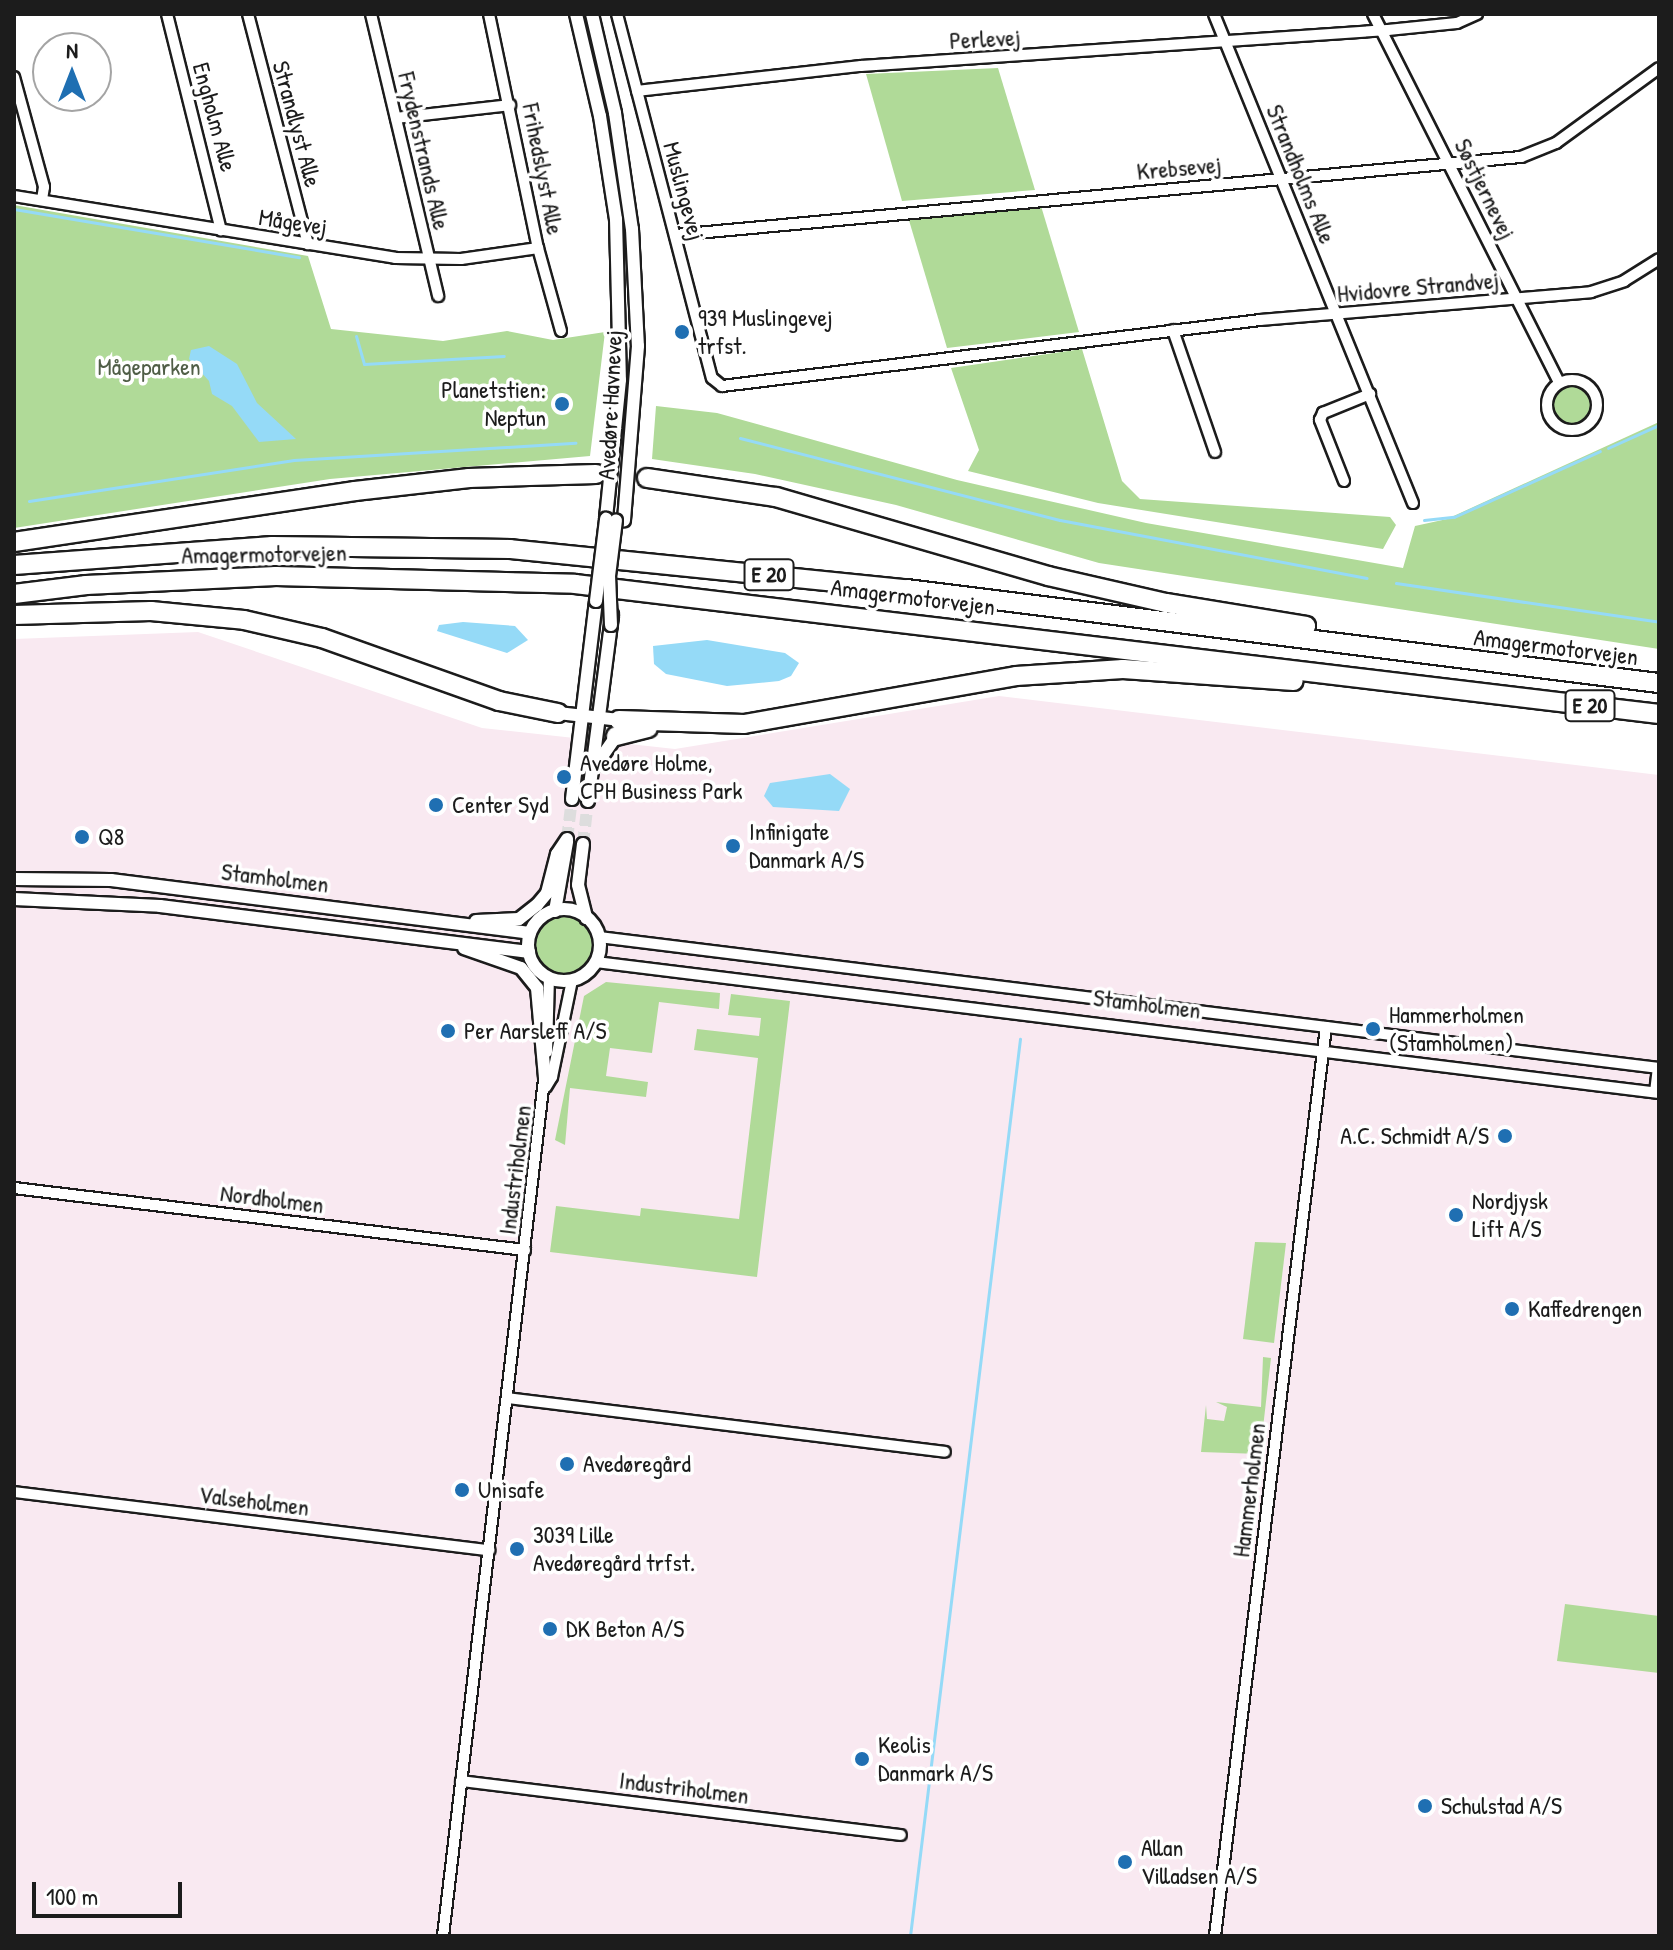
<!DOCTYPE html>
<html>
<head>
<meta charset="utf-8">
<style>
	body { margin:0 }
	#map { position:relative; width:1673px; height:1950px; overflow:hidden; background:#fff; font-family:"Patrick Hand",sans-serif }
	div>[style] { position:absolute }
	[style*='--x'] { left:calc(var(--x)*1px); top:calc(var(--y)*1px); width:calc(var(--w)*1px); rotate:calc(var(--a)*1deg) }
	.built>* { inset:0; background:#f9e9f1 }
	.green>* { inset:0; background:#b0da98 }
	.round { border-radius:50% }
	.water>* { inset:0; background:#95daf7 }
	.stream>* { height:3px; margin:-1.5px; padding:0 1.5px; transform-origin:1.5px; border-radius:1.5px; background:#95daf7 }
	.tertiary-tunnel>* { height:12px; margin-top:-6px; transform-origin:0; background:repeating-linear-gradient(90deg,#ddd 0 12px,transparent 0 18px) }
	.roads { filter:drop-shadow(2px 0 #1c1c1c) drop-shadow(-2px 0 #1c1c1c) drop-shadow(0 2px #1c1c1c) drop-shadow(0 -2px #1c1c1c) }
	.minor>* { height:10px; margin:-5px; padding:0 5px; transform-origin:5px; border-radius:5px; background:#fff }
	.minor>.ring { margin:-5px; padding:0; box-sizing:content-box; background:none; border:10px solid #fff; border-radius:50% }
	.tertiary>* { height:12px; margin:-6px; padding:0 6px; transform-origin:6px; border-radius:6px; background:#fff }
	.tertiary>.ring { margin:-6px; padding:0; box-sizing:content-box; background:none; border:12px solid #fff; border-radius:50% }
	.motorway>* { height:18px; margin:-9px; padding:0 9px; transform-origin:9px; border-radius:9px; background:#fff }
	.bridges { filter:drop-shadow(2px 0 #1c1c1c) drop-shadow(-2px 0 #1c1c1c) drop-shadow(0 2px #1c1c1c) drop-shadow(0 -2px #1c1c1c) }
	.tertiary-bridge>* { height:12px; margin:-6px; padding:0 6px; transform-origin:6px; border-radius:6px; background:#fff }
	.dots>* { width:22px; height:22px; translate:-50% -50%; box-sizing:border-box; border:4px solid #fff; border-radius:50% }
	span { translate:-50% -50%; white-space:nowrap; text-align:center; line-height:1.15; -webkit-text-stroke:7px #fff; paint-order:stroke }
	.shield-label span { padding:2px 6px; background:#fff; border:2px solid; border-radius:6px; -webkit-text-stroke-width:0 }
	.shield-label { font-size:22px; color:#1c1c1c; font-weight:700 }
	.street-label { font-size:24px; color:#1c1c1c }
	.poi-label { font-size:24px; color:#1c1c1c }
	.left { translate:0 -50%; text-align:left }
	.right { translate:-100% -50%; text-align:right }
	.park-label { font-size:24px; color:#505e47 }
	.frame { position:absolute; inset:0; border:16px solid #1c1c1c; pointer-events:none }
	.north { position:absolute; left:32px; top:32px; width:80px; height:80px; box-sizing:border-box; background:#fff; border:2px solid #a4a4a4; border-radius:50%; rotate:0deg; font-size:22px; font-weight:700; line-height:32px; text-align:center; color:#1c1c1c }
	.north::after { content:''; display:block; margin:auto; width:28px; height:36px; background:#1f6fb2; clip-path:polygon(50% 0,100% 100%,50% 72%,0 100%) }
	.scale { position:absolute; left:32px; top:1882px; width:150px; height:36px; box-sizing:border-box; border:4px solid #1c1c1c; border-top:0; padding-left:10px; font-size:24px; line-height:28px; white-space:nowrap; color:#1c1c1c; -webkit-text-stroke:6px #fff; paint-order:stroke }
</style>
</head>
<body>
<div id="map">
	<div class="built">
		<div style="clip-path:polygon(198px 632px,482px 728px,675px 749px,999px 696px,1659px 775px,1659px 1936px,14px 1936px,14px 639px)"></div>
	</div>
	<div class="green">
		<div style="clip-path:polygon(998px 68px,1035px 190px,902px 201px,866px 74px)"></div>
		<div style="clip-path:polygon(14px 205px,308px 256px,331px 329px,443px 341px,507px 331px,553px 340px,605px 332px,590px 456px,330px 479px,14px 528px)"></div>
		<div style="clip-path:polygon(1041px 206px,1079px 332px,947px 348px,908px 217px)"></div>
		<div style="clip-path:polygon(1082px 349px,1122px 481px,1140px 499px,1390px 517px,1396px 525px,1383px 549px,1098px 503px,968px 471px,979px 450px,951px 368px)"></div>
		<div class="round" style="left:1550px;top:384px;width:42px;height:42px"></div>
		<div style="clip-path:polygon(656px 406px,717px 413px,957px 480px,1146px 523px,1403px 568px,1415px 526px,1447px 519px,1659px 422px,1659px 649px,1099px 563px,896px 505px,755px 474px,652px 459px)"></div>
		<div class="round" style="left:536px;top:916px;width:58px;height:58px"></div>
		<div style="clip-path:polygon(606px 982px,720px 993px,719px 1009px,659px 1002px,652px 1053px,610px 1048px,606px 1076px,648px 1082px,646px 1097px,570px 1088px,565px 1145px,555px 1140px,584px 996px)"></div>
		<div style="clip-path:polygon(731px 994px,790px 1001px,757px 1277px,550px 1252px,556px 1206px,640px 1216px,641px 1208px,739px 1219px,758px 1058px,694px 1050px,697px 1029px,759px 1036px,761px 1018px,728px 1015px)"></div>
		<div style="clip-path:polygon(1255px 1242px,1286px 1243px,1274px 1343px,1243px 1339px)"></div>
		<div style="clip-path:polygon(1263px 1357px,1271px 1358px,1260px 1454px,1201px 1452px,1206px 1405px,1207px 1419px,1224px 1421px,1227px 1407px,1216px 1402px,1261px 1407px)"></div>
		<div style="clip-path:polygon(1565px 1604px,1659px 1616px,1659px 1673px,1557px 1661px)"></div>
	</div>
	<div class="water">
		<div style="clip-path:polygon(209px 346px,237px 364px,257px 403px,296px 439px,259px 442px,232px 406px,212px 394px,209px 381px,189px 359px,191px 350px)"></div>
		<div style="clip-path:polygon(463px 622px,515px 626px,528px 640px,507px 653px,437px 631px,439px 625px)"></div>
		<div style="clip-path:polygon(707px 640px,785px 653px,799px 663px,791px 676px,779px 681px,727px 686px,666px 674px,654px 664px,653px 646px)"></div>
		<div style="clip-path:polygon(830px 774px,850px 789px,839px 811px,773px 807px,764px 796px,770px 783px)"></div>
	</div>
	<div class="stream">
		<div style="--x:14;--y:209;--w:289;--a:9.6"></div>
		<div style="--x:356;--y:336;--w:29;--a:74"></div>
		<div style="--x:364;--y:364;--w:140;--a:-3.3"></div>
		<div style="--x:740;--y:438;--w:330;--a:14.4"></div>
		<div style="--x:1060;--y:520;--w:312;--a:10.7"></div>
		<div style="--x:1608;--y:448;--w:56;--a:-24.3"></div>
		<div style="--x:29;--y:501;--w:268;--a:-8.8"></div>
		<div style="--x:294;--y:460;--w:282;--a:-3.5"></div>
		<div style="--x:1424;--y:520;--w:30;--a:-6"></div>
		<div style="--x:1454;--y:517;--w:160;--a:-24.3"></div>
		<div style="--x:1396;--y:583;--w:266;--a:8.4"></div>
		<div style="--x:910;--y:1936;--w:904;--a:-83.01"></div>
	</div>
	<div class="tertiary-tunnel">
		<div style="--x:567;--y:839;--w:40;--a:-82.9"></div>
		<div style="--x:583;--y:844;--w:43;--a:-83.4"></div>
	</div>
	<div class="roads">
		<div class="minor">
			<div style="--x:167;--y:14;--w:223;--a:76"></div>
			<div style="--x:248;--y:14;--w:238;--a:75.4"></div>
			<div style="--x:371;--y:14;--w:290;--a:76.6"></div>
			<div style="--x:489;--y:14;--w:239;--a:78.2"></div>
			<div style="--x:538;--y:248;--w:86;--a:74.5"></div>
			<div style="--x:617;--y:14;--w:376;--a:75.4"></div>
			<div style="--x:712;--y:378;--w:13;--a:39"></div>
			<div style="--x:722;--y:386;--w:542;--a:-6.99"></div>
			<div style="--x:1260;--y:320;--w:332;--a:-4.8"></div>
			<div style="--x:1591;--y:292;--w:35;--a:-18"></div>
			<div style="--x:1624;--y:281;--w:41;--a:-32.2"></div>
			<div style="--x:1214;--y:14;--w:528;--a:67.86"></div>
			<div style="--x:1373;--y:14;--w:413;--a:63.2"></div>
			<div style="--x:14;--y:77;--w:114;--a:74.7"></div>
			<div style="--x:44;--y:187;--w:13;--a:99"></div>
			<div style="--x:637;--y:91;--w:225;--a:-6.4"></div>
			<div style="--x:861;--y:66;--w:528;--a:-3.91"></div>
			<div style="--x:1388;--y:30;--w:69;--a:-5.8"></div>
			<div style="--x:1457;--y:23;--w:22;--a:-24"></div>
			<div style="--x:396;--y:118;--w:115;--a:-6.5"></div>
			<div style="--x:14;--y:196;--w:386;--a:9.2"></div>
			<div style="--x:395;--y:258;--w:66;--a:0.9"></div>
			<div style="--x:461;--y:259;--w:78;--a:-8.1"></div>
			<div style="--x:675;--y:235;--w:850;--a:-5.27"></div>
			<div style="--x:1521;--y:157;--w:38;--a:-22"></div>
			<div style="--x:1556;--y:143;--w:127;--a:-36.1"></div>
			<div style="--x:1173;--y:330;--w:129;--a:71"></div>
			<div class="ring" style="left:1547px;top:380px;width:40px;height:40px"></div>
			<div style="--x:1344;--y:481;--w:66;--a:-111.5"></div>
			<div style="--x:1320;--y:420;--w:8;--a:-67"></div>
			<div style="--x:1323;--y:413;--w:51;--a:-22"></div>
			<div style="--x:599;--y:937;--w:1068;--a:7.05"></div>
			<div style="--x:596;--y:962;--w:1071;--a:7.03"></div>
			<div style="--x:547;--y:1052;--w:74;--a:-88.5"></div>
			<div style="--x:546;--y:1087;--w:12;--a:-59"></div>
			<div style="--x:552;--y:1077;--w:99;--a:-78.3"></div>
			<div style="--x:1655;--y:1092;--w:24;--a:-83"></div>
			<div style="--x:14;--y:1188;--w:515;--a:6.92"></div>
			<div style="--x:507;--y:1398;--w:441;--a:7"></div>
			<div style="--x:14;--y:1492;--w:479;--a:7"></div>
			<div style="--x:461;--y:1781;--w:443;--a:7"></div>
			<div style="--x:443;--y:1936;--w:870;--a:-83.27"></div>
			<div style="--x:1215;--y:1936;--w:916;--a:-83.04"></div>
		</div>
		<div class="tertiary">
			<div style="--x:576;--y:14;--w:105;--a:76.8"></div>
			<div style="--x:600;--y:116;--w:104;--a:81.2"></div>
			<div style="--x:616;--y:219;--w:161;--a:88.6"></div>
			<div style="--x:620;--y:380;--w:140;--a:95.8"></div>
			<div style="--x:592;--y:14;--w:102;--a:76.9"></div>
			<div style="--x:615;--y:113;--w:117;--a:81.7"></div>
			<div style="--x:632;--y:229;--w:117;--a:87.1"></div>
			<div style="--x:638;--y:346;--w:175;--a:94.6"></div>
			<div style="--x:558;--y:713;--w:61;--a:6.5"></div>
			<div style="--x:596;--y:765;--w:35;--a:-55"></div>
			<div style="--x:572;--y:799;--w:199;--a:-83.1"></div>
			<div style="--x:588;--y:801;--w:188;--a:-82.6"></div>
			<div style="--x:583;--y:844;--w:41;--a:97"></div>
			<div style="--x:578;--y:885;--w:34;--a:76"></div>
			<div style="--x:14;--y:879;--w:97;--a:0.6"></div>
			<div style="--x:111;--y:880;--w:422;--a:7.2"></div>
			<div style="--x:14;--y:899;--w:146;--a:2.7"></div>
			<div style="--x:160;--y:906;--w:372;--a:7.1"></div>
			<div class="ring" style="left:528px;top:909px;width:60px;height:60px"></div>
			<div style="--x:555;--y:911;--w:70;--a:-80.1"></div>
			<div style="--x:476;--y:921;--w:43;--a:-2.7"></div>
			<div style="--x:519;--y:919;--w:23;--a:-38"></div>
			<div style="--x:537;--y:905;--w:16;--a:-50"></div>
			<div style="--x:547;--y:893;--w:40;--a:-75.6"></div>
			<div style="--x:557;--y:854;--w:18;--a:-56"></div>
			<div style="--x:464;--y:948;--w:60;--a:19.3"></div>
			<div style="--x:521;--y:968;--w:26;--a:51"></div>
			<div style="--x:537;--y:988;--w:90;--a:84.9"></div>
		</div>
		<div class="motorway">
			<div style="--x:647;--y:478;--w:130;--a:8.4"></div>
			<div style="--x:776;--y:497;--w:283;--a:16.2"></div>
			<div style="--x:1048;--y:576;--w:121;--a:12.9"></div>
			<div style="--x:1166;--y:603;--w:142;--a:9.3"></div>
			<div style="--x:14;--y:542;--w:345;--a:-8.5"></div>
			<div style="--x:355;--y:491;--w:115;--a:-6.5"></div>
			<div style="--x:469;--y:478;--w:127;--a:-1.8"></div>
			<div style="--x:14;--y:565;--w:259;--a:-4.2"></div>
			<div style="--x:272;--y:546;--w:238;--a:0.7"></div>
			<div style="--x:510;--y:549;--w:398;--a:5.8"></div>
			<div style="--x:906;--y:589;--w:759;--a:7.12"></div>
			<div style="--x:14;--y:594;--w:73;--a:-7.1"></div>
			<div style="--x:86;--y:585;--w:190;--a:-2.7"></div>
			<div style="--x:276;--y:576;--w:299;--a:1.5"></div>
			<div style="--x:575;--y:584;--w:1092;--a:6.84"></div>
			<div style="--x:14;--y:615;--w:137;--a:-1.7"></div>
			<div style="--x:151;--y:611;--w:93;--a:5.5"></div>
			<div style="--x:244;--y:620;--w:80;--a:13"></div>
			<div style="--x:322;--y:638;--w:188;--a:19.6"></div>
			<div style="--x:499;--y:701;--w:60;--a:11.5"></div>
			<div style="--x:619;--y:720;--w:125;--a:1.8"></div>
			<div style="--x:744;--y:724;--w:276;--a:-10"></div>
			<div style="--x:1016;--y:676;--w:107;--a:-3.7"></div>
			<div style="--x:1123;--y:669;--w:171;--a:4"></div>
			<div style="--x:616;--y:736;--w:33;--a:-14"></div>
		</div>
	</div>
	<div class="bridges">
		<div class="tertiary-bridge">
			<div style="--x:596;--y:601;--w:83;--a:-83"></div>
			<div style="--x:611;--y:625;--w:49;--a:-92.3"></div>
			<div style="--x:609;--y:576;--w:56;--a:-82.9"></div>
		</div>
	</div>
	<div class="dots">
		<div style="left:682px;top:332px;background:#1f6fb2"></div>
		<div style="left:562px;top:404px;background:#1f6fb2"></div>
		<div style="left:564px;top:777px;background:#1f6fb2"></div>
		<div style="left:436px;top:805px;background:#1f6fb2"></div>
		<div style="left:82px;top:837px;background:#1f6fb2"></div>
		<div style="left:733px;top:846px;background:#1f6fb2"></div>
		<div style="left:1373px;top:1029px;background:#1f6fb2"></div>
		<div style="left:448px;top:1031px;background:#1f6fb2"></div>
		<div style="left:1505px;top:1136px;background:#1f6fb2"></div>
		<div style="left:1456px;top:1215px;background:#1f6fb2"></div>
		<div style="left:1512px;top:1309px;background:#1f6fb2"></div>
		<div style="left:567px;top:1464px;background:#1f6fb2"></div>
		<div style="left:462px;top:1490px;background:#1f6fb2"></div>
		<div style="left:517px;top:1549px;background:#1f6fb2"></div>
		<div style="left:550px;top:1629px;background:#1f6fb2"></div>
		<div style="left:862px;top:1759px;background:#1f6fb2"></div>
		<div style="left:1425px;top:1806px;background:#1f6fb2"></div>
		<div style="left:1125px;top:1862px;background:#1f6fb2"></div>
	</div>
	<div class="shield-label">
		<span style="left:769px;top:575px">E 20</span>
		<span style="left:1590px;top:706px">E 20</span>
	</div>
	<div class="street-label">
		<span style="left:985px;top:39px;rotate:-3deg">Perlevej</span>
		<span style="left:215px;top:117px;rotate:75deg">Engholm Alle</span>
		<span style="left:297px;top:124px;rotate:75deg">Strandlyst Alle</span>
		<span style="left:424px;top:151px;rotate:77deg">Frydenstrands Alle</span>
		<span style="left:1179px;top:168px;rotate:-5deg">Krebsevej</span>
		<span style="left:543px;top:169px;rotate:79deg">Frihedslyst Alle</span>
		<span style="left:1301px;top:174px;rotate:68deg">Strandholms Alle</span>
		<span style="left:1485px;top:189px;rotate:64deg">Søstjernevej</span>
		<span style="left:684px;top:191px;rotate:75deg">Muslingevej</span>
		<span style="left:293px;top:222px;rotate:9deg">Mågevej</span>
		<span style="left:1418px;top:287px;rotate:-5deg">Hvidovre Strandvej</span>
		<span style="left:610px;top:405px;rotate:-87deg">Avedøre Havnevej</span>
		<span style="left:264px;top:554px;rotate:-1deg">Amagermotorvejen</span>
		<span style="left:913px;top:597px;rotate:7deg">Amagermotorvejen</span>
		<span style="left:1556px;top:647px;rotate:7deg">Amagermotorvejen</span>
		<span style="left:275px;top:878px;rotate:7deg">Stamholmen</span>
		<span style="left:1147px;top:1004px;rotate:7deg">Stamholmen</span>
		<span style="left:515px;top:1170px;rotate:-83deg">Industriholmen</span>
		<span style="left:272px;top:1199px;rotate:7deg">Nordholmen</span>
		<span style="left:1249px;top:1490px;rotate:-83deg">Hammerholmen</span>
		<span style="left:254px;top:1501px;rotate:7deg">Valseholmen</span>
		<span style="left:684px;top:1788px;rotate:7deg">Industriholmen</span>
	</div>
	<div class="poi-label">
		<span class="left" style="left:698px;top:332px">939 Muslingevej<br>trfst.</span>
		<span class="right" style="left:546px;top:404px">Planetstien:<br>Neptun</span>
		<span class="left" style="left:580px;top:777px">Avedøre Holme,<br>CPH Business Park</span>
		<span class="left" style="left:452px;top:805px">Center Syd</span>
		<span class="left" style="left:749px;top:846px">Infinigate<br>Danmark A/S</span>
		<span class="left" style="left:98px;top:837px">Q8</span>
		<span class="left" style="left:1389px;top:1029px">Hammerholmen<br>(Stamholmen)</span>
		<span class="left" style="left:464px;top:1031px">Per Aarsleff A/S</span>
		<span class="right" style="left:1489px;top:1136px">A.C. Schmidt A/S</span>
		<span class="left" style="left:1472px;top:1215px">Nordjysk<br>Lift A/S</span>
		<span class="left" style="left:1528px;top:1309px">Kaffedrengen</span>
		<span class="left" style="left:583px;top:1464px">Avedøregård</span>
		<span class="left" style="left:478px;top:1490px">Unisafe</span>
		<span class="left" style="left:533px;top:1549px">3039 Lille<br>Avedøregård trfst.</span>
		<span class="left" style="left:566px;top:1629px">DK Beton A/S</span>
		<span class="left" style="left:878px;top:1759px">Keolis<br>Danmark A/S</span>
		<span class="left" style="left:1441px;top:1806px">Schulstad A/S</span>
		<span class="left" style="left:1141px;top:1862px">Allan<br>Villadsen A/S</span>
	</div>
	<div class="park-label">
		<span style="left:149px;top:367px">Mågeparken</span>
	</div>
	<div class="frame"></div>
	<div class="north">N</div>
	<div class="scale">100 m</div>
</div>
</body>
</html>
